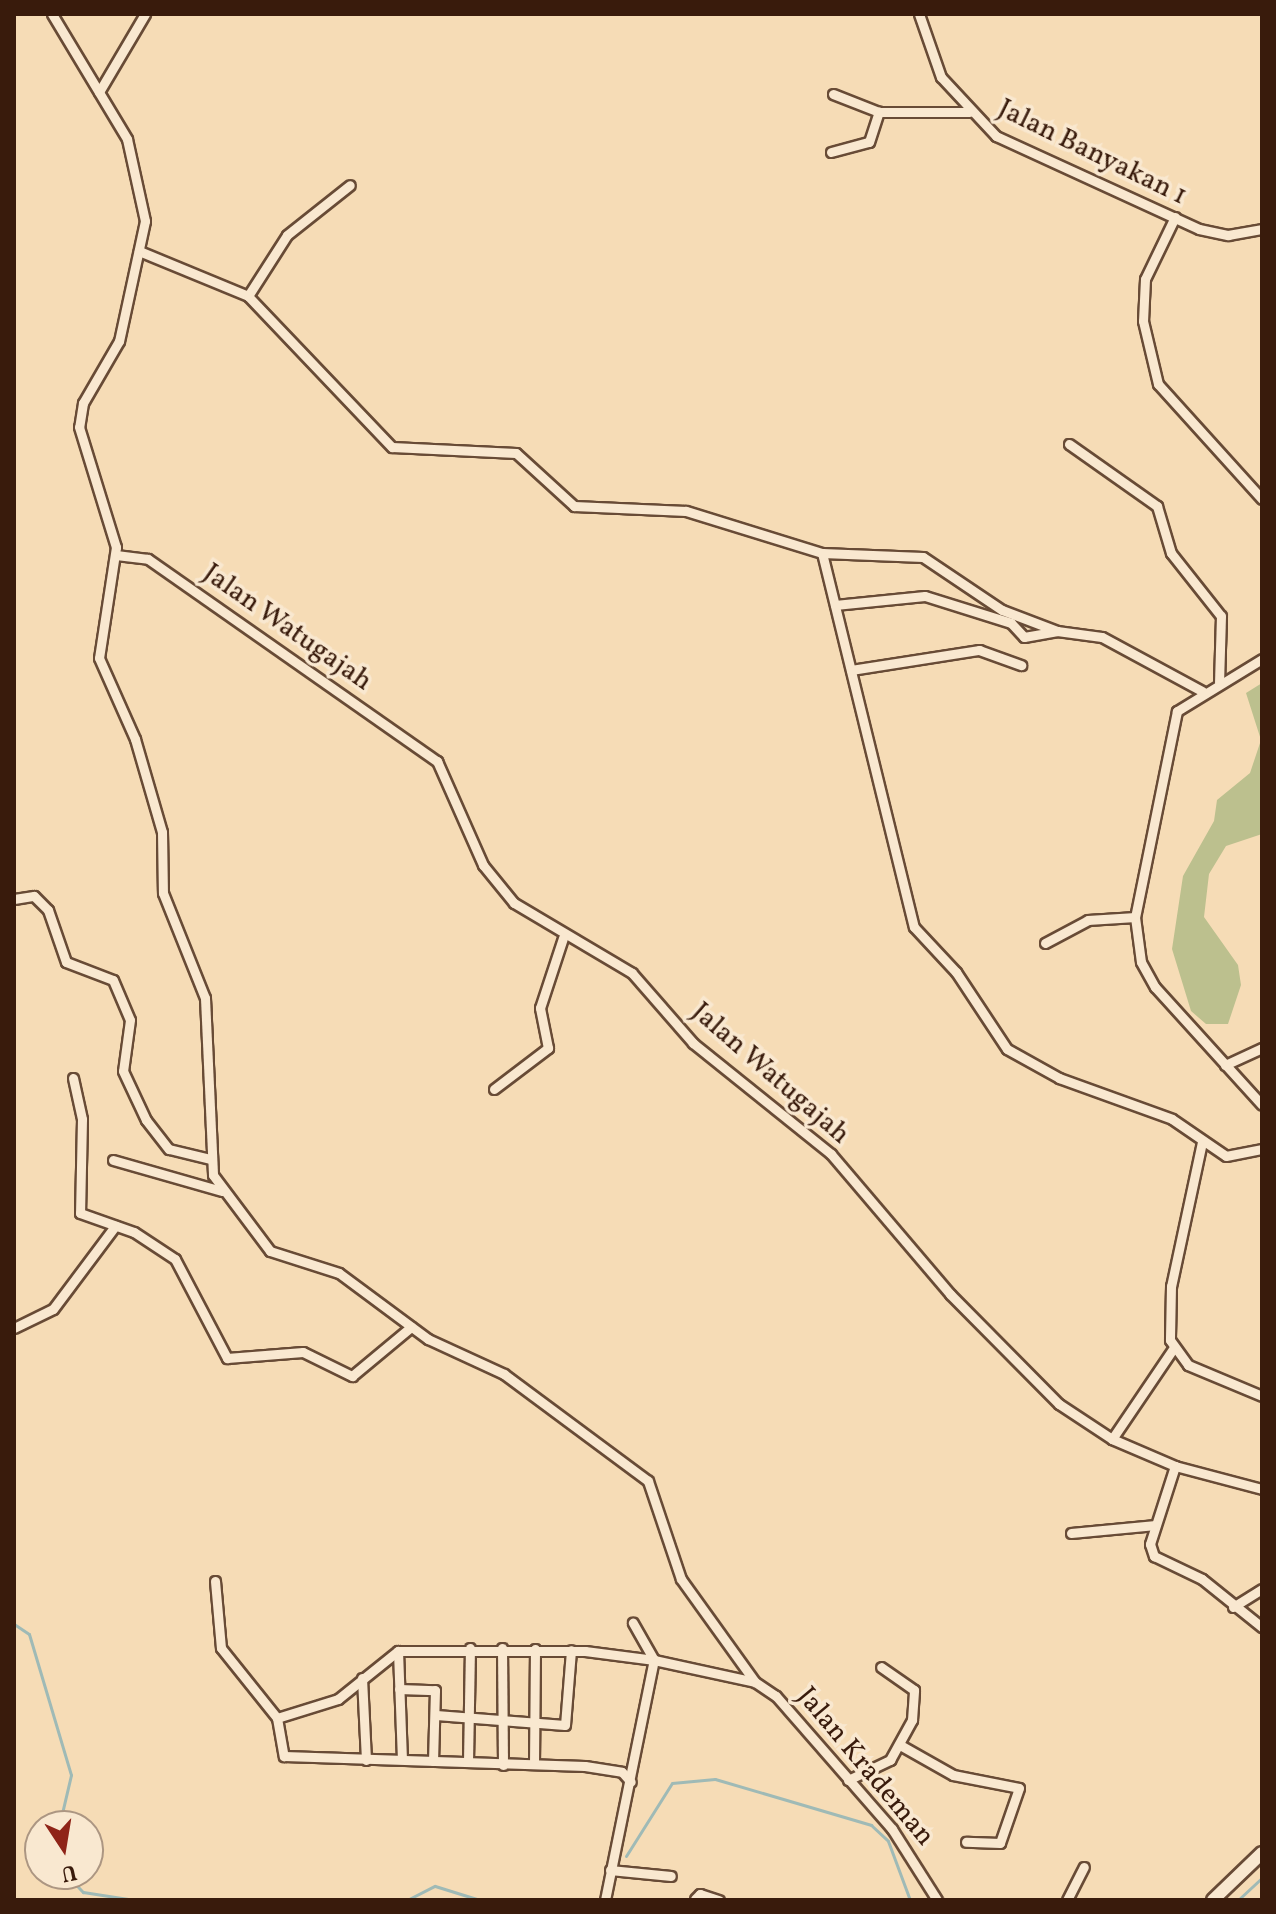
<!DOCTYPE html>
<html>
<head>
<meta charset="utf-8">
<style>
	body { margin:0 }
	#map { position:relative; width:1276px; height:1914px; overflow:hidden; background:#f6dcb6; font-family:Vollkorn,serif }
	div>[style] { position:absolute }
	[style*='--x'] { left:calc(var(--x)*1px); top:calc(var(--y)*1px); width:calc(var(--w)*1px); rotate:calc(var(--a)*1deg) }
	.green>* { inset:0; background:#bcc08e }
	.stream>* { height:3px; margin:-1.5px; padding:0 1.5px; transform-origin:1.5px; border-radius:1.5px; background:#9fbab6 }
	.roads { filter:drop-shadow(2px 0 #684b36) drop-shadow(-2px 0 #684b36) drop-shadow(0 2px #684b36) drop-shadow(0 -2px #684b36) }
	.minor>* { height:9px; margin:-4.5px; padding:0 4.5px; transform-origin:4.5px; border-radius:4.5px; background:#f9e8d0 }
	.secondary>* { height:12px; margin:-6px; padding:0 6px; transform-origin:6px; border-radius:6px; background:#f9e8d0 }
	span { translate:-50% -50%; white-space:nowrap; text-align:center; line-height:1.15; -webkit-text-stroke:7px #f9e8d0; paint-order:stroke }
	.street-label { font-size:28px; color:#391b0c }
	.frame { position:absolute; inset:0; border:16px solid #391b0c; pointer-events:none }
	.north { position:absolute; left:24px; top:1810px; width:80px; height:80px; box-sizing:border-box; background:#f9e8d0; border:2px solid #ac9682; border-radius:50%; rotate:168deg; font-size:22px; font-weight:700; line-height:32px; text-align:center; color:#391b0c }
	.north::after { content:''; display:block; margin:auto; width:28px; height:36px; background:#8f2418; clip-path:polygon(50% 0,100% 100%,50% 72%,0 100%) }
</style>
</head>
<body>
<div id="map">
	<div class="green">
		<div style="clip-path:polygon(1262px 683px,1262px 834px,1226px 846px,1209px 874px,1204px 917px,1238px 965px,1241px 985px,1228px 1024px,1206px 1024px,1191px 1011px,1172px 949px,1183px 876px,1214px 821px,1217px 800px,1250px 773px,1261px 740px,1246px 693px)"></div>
	</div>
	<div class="stream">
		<div style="--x:14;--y:1624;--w:18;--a:34"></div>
		<div style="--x:29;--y:1634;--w:147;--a:73.4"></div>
		<div style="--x:71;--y:1775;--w:52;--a:103.2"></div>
		<div style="--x:626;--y:1856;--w:86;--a:-57.8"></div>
		<div style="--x:672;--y:1783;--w:43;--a:-5.3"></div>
		<div style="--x:715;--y:1779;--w:163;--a:16.4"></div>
		<div style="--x:871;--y:1825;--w:23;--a:43"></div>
		<div style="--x:888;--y:1841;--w:63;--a:69.6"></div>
		<div style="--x:66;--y:1874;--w:25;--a:47"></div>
		<div style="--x:83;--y:1892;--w:52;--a:8.9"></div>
		<div style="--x:407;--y:1900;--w:31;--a:-27"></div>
		<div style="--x:435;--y:1886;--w:47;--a:17.3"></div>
		<div style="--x:1238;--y:1900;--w:33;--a:-43"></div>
	</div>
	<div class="roads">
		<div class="minor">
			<div style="--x:52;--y:14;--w:146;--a:59"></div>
			<div style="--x:127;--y:139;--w:84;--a:77.6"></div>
			<div style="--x:145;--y:221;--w:123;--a:102.2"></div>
			<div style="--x:119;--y:341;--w:72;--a:120.1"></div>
			<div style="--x:83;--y:403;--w:24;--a:99"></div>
			<div style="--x:79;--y:427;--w:126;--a:72.9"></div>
			<div style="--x:116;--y:547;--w:112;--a:98.7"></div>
			<div style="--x:99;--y:658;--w:89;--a:66"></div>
			<div style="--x:135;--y:739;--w:97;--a:73.8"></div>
			<div style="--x:162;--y:832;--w:61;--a:89.1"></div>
			<div style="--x:163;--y:893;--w:113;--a:68.2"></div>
			<div style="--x:205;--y:998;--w:177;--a:87.4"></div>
			<div style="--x:213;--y:1175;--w:95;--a:53.1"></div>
			<div style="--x:270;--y:1251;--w:72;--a:17.7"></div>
			<div style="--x:339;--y:1273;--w:111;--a:36.6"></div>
			<div style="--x:428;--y:1339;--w:84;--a:24.7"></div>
			<div style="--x:504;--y:1374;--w:179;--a:36.6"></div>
			<div style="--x:648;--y:1481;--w:103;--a:71.4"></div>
			<div style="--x:681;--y:1579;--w:127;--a:54.3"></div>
			<div style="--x:919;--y:14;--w:67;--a:70.8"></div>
			<div style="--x:941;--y:77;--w:81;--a:47"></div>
			<div style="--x:996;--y:136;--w:223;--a:24.6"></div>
			<div style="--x:1199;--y:229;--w:30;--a:12"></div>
			<div style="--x:1228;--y:235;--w:35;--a:-10"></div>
			<div style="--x:99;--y:92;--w:91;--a:-59.5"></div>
			<div style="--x:833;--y:94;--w:49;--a:21.4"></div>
			<div style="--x:879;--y:112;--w:90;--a:0"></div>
			<div style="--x:831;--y:152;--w:39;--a:-15"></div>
			<div style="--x:869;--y:142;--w:32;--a:-72"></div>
			<div style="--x:1175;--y:217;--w:69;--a:115.8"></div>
			<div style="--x:1145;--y:279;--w:42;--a:92.7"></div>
			<div style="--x:1143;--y:321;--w:65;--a:76.6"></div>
			<div style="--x:1158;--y:384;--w:155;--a:47.9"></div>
			<div style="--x:139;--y:251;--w:118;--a:22.4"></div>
			<div style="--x:248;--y:296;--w:209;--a:46.4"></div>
			<div style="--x:392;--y:447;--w:124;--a:2.8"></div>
			<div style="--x:516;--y:453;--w:79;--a:42.4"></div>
			<div style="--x:574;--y:506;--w:112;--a:2.6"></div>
			<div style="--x:686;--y:511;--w:142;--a:17.2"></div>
			<div style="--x:822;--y:553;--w:385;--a:76.2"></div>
			<div style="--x:914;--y:927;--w:62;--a:47"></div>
			<div style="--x:956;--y:972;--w:92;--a:56.5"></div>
			<div style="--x:1007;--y:1049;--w:60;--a:29.1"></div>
			<div style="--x:1059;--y:1078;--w:120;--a:19.9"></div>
			<div style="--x:1172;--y:1119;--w:65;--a:34.4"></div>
			<div style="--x:1226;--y:1156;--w:37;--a:-11"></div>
			<div style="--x:248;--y:296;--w:72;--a:-57.4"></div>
			<div style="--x:287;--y:235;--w:80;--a:-38.4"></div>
			<div style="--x:1069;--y:444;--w:108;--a:35.2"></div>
			<div style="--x:1157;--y:506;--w:49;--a:73.4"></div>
			<div style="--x:1171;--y:553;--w:80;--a:51.6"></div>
			<div style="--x:1221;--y:616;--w:66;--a:91.7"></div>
			<div style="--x:822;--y:553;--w:101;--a:2.3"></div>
			<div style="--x:923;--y:557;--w:95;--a:33.9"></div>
			<div style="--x:1002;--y:610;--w:59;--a:20.9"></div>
			<div style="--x:1057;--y:631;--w:45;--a:7.6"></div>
			<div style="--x:1102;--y:637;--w:114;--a:28.4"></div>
			<div style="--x:116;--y:555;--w:32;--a:7"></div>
			<div style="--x:148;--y:559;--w:353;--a:35"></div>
			<div style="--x:437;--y:761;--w:114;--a:66.1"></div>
			<div style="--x:483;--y:865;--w:49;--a:50.8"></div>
			<div style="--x:514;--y:903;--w:137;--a:30.7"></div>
			<div style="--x:632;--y:973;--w:93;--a:48.9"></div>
			<div style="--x:693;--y:1043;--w:177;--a:38.8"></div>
			<div style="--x:831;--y:1154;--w:184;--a:49.6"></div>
			<div style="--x:950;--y:1294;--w:155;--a:45.3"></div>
			<div style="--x:1059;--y:1404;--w:64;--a:33.4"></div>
			<div style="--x:1112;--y:1439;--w:69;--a:23.2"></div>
			<div style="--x:1175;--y:1466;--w:82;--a:107.8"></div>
			<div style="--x:1150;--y:1544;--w:13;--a:72"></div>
			<div style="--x:1154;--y:1556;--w:53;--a:25.6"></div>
			<div style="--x:1202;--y:1579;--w:77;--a:38.7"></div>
			<div style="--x:835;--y:605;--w:90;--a:-5.7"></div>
			<div style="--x:925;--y:596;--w:90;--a:17.4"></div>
			<div style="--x:1011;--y:623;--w:19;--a:47"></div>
			<div style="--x:1024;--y:637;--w:34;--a:-10"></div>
			<div style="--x:1262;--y:659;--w:100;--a:148.5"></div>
			<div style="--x:1177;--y:711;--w:210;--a:101.5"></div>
			<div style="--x:1135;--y:917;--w:45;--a:82.4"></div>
			<div style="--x:1141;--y:962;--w:29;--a:61"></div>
			<div style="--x:1155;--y:987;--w:159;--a:47.8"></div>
			<div style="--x:851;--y:670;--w:130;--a:-8.9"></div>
			<div style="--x:979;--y:650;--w:45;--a:19.7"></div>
			<div style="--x:14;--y:899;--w:20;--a:-9"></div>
			<div style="--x:34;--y:896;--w:20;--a:45"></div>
			<div style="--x:48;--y:910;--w:55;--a:70.9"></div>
			<div style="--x:66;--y:962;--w:50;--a:21"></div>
			<div style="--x:113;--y:980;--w:43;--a:67"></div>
			<div style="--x:130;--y:1020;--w:51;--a:97.8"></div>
			<div style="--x:123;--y:1071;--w:54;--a:64.9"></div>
			<div style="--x:146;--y:1120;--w:37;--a:52"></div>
			<div style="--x:169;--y:1149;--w:42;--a:13.7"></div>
			<div style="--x:1045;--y:943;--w:49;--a:-28.1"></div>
			<div style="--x:1088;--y:920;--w:47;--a:-3.7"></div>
			<div style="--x:1225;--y:1065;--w:41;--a:-24.7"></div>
			<div style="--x:73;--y:1078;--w:42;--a:77.6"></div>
			<div style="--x:82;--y:1119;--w:94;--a:91.2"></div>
			<div style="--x:80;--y:1213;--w:57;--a:19.4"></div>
			<div style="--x:134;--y:1232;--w:49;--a:33.4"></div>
			<div style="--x:175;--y:1259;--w:112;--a:62.3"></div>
			<div style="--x:227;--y:1358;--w:76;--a:-4.5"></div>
			<div style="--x:303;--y:1352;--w:55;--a:26.1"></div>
			<div style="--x:352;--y:1376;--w:77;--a:-39.7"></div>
			<div style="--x:494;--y:1089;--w:68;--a:-37.2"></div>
			<div style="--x:548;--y:1048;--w:41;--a:-101.3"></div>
			<div style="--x:540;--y:1008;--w:74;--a:-71.8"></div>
			<div style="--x:1202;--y:1142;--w:147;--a:102.1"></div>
			<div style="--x:1171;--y:1286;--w:54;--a:91.1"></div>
			<div style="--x:1170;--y:1340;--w:31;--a:54"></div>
			<div style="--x:1188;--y:1365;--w:80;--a:22.7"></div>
			<div style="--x:113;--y:1160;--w:113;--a:15.9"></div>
			<div style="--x:14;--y:1328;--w:43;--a:-26"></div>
			<div style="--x:53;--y:1309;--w:104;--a:-53.2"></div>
			<div style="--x:1112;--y:1439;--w:109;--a:-55.9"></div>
			<div style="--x:1175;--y:1466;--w:90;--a:14.8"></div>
			<div style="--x:1071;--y:1533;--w:85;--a:-5.4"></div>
			<div style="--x:215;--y:1581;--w:67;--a:84.9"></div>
			<div style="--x:221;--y:1648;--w:90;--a:51.3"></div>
			<div style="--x:277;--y:1718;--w:39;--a:80"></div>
			<div style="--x:284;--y:1756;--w:301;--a:1.9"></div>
			<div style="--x:585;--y:1766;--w:37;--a:9"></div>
			<div style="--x:622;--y:1772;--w:13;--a:48"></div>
			<div style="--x:1233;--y:1607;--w:34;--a:-32"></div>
			<div style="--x:502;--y:1648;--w:117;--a:89.5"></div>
			<div style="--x:398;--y:1651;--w:108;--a:87.9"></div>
			<div style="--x:362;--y:1678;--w:82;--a:87.2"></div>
			<div style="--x:399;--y:1689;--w:36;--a:2"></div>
			<div style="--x:435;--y:1690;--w:71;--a:91.6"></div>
			<div style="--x:436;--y:1715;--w:129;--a:4.4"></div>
			<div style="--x:565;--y:1725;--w:75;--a:-85.4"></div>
			<div style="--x:277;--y:1718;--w:64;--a:-17.3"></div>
			<div style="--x:338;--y:1699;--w:77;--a:-38.7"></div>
			<div style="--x:398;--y:1651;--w:187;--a:0"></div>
			<div style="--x:585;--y:1651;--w:70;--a:7.4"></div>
			<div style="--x:654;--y:1660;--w:43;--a:-119.6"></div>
			<div style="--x:900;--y:1745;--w:61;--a:29.5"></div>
			<div style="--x:953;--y:1775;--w:67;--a:11.1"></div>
			<div style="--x:1019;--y:1788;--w:58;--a:109.1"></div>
			<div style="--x:1000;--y:1843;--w:34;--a:-178"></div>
			<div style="--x:468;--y:1762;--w:114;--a:-89"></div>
			<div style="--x:534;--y:1764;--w:115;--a:-89.5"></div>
			<div style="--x:848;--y:1780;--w:47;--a:-25.5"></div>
			<div style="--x:890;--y:1760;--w:46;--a:-61.2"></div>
			<div style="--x:912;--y:1720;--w:30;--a:-86"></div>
			<div style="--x:914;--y:1690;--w:40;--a:-145.1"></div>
			<div style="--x:610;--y:1870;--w:61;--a:5.6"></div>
			<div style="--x:695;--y:1899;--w:7;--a:-45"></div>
			<div style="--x:700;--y:1894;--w:20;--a:18"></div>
			<div style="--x:605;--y:1900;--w:245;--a:-78.5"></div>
			<div style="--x:654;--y:1660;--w:103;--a:12.3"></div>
			<div style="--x:755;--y:1682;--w:25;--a:34"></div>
			<div style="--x:776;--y:1696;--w:176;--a:48.9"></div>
			<div style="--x:892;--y:1829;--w:84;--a:57.6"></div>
			<div style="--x:1067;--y:1900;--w:37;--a:-63"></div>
		</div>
		<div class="secondary">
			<div style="--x:1213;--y:1900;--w:68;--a:-43.8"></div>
		</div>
	</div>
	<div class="street-label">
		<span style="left:1092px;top:153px;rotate:26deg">Jalan Banyakan 1</span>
		<span style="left:287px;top:628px;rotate:35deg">Jalan Watugajah</span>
		<span style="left:770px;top:1074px;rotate:41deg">Jalan Watugajah</span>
		<span style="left:865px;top:1767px;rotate:50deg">Jalan Krademan</span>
	</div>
	<div class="frame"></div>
	<div class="north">U</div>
</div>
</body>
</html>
